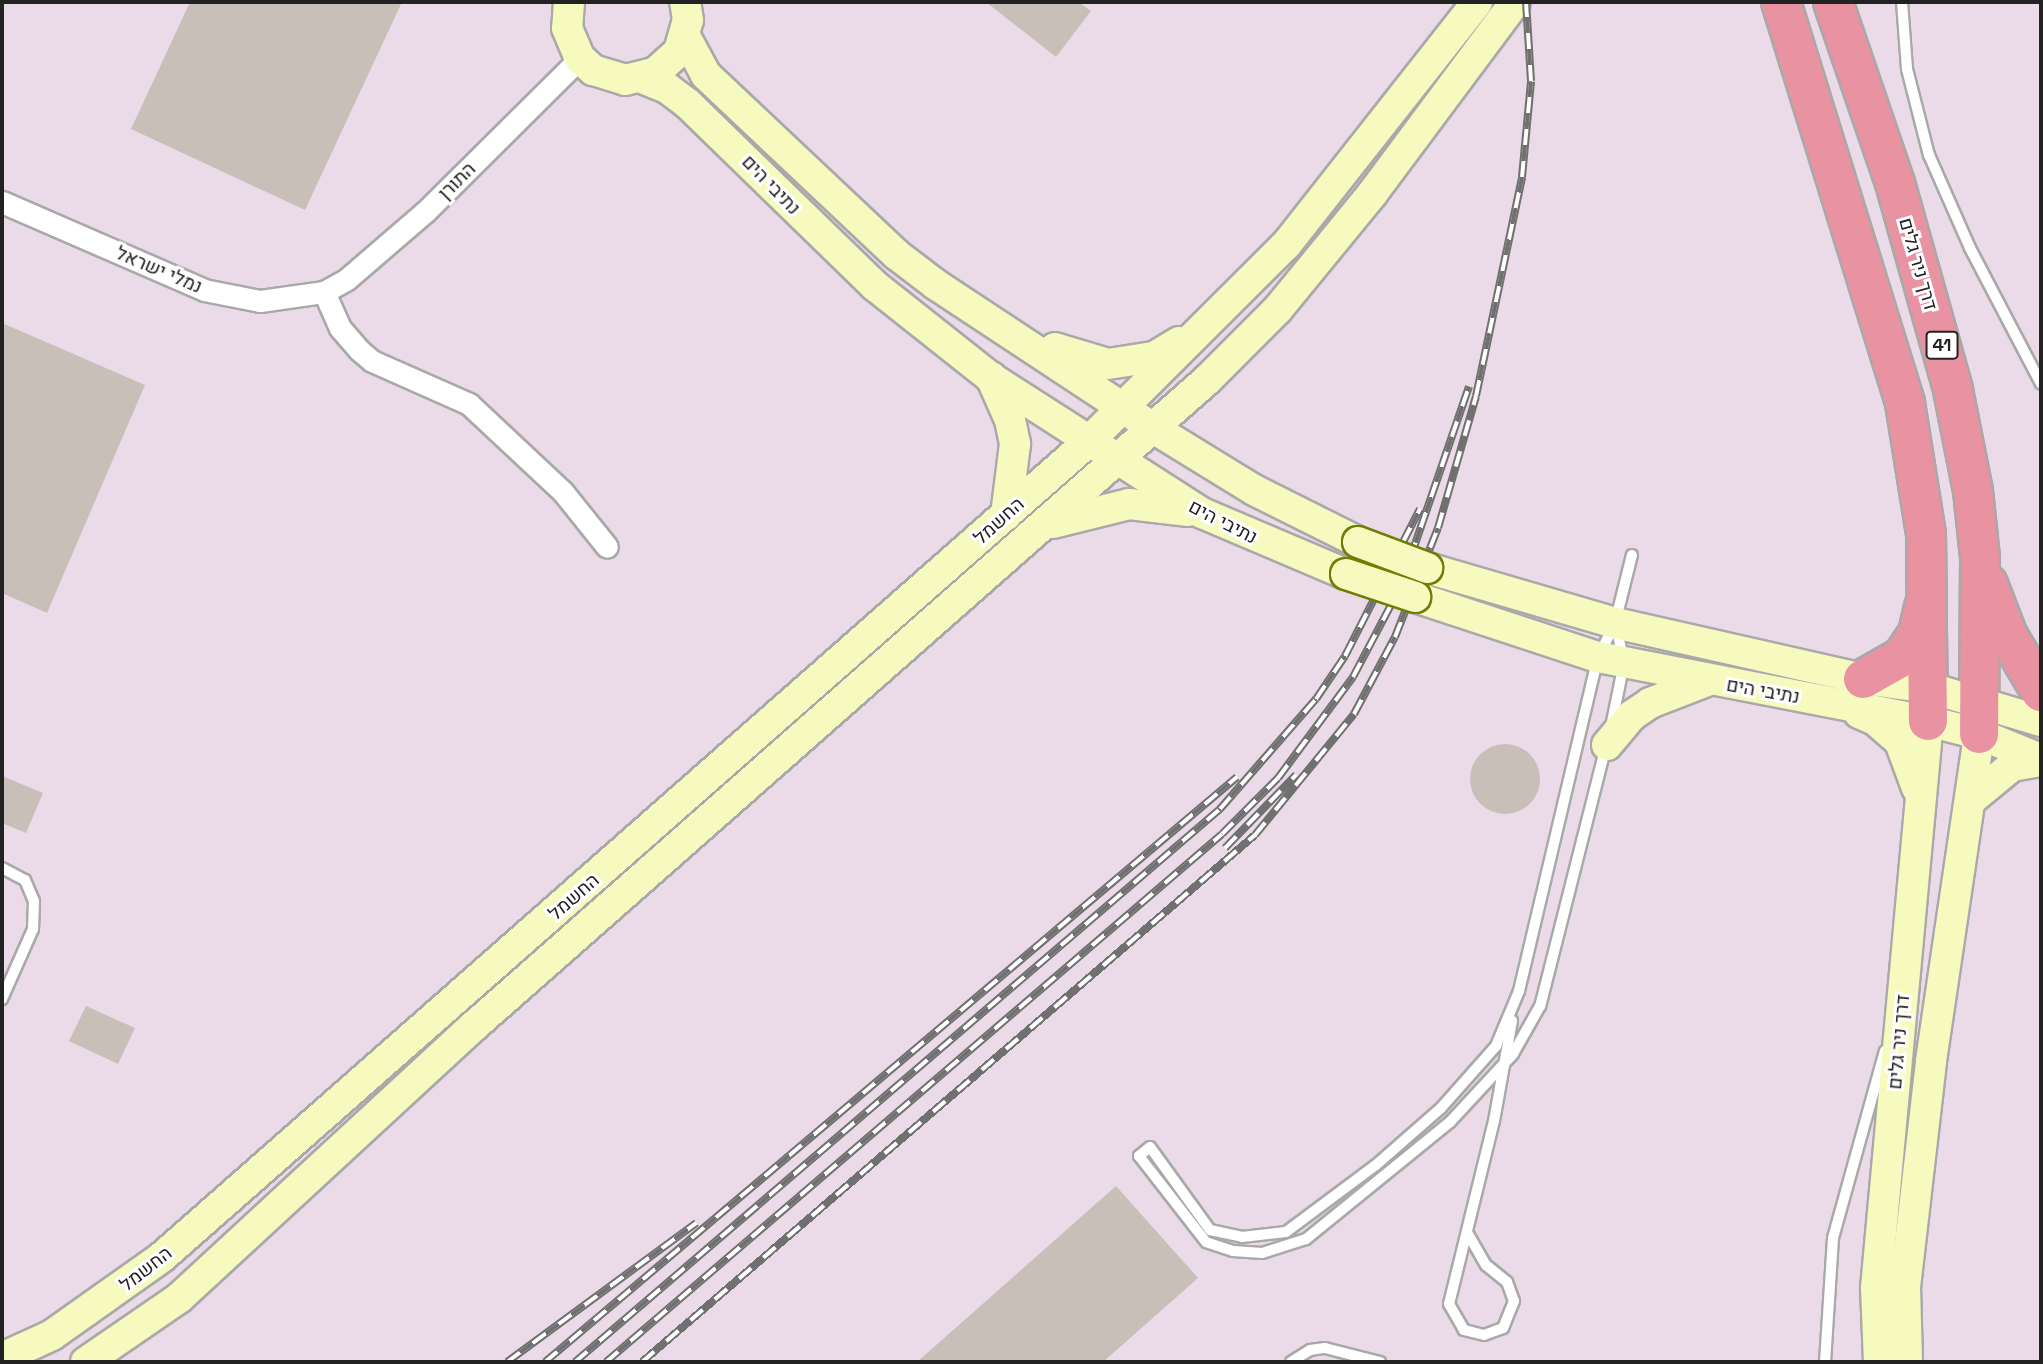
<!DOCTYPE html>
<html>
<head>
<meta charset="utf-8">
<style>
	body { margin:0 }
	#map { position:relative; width:2043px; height:1364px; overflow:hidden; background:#f2efe9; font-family:"Space Grotesk",Heebo,sans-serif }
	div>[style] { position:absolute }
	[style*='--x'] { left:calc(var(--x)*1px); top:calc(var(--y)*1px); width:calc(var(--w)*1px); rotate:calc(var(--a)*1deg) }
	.industrial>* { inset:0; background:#ebdbe8 }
	.building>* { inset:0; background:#c7bfb8 }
	.round { border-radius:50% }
	.roads { filter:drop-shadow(2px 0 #a9a9a9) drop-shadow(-2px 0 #a9a9a9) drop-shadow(0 2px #a9a9a9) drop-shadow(0 -2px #a9a9a9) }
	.lane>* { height:10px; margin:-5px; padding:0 5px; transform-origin:5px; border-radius:5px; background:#fff }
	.street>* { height:21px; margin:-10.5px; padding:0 10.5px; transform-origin:10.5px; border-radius:10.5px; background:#fff }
	.secondary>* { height:30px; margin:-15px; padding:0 15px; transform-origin:15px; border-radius:15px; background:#f7fabf }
	.highway>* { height:38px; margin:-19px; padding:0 19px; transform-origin:19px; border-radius:19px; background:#e892a2 }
	.rail>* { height:8px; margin-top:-4px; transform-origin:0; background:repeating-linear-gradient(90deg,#fff 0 16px,#707070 0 32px); box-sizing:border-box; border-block:2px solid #707070 }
	.bridges { filter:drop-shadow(2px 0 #707d05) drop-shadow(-2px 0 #707d05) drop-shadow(0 2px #707d05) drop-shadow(0 -2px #707d05) }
	.secondary-bridge>* { height:30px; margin:-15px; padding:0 15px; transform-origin:15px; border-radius:15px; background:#f7fabf }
	span { translate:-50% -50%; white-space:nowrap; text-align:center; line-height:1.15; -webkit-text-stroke:6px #fff; paint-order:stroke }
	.shield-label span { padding:2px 5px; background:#fff; border:2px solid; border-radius:5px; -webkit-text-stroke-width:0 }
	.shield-label { font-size:18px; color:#222; font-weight:700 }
	.street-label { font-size:19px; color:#222 }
	.frame { position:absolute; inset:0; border:4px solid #222; pointer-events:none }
</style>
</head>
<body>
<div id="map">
	<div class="industrial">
		<div style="clip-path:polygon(2px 2px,2041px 2px,2041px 1362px,2px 1362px)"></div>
	</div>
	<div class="building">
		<div style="clip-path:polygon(190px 2px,402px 2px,305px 210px,131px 129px)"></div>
		<div style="clip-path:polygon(986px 2px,1079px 2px,1091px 11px,1056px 57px)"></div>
		<div style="clip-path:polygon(2px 323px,145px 385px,47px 613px,2px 593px)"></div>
		<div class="round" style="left:1470px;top:744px;width:70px;height:70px"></div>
		<div style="clip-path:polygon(2px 776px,43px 793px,26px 833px,2px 823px)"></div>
		<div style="clip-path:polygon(86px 1006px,135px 1028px,118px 1064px,69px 1041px)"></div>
		<div style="clip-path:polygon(1116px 1186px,1198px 1278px,1103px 1362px,917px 1362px)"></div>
	</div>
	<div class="roads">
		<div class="lane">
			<div style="--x:1902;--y:2;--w:67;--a:85.7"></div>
			<div style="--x:1907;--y:69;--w:89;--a:75.7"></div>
			<div style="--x:1929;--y:155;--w:102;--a:66.2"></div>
			<div style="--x:1970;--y:248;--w:153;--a:62.4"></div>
			<div style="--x:1611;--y:727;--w:65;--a:-78.5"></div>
			<div style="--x:1624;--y:663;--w:38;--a:-102"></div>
			<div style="--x:1606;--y:746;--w:268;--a:104.2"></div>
			<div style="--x:1540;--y:1006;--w:55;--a:119.4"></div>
			<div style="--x:1513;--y:1054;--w:93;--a:132.8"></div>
			<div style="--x:1450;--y:1122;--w:186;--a:140.9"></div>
			<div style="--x:1306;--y:1239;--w:46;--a:162.3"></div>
			<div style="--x:1262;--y:1253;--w:29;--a:-176"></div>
			<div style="--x:1233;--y:1251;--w:28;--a:-162"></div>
			<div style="--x:1206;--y:1242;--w:109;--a:-127.9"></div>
			<div style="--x:1139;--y:1156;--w:14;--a:-39"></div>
			<div style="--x:1150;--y:1147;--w:102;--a:54.1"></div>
			<div style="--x:1210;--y:1230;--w:33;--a:12"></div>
			<div style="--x:1242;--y:1237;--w:44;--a:-6.5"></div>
			<div style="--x:1286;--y:1232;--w:112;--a:-36.7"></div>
			<div style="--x:1376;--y:1165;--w:86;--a:-41.2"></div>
			<div style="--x:1441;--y:1108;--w:83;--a:-48.4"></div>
			<div style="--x:1496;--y:1046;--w:60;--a:-67.3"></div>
			<div style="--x:1519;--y:991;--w:343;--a:-76.7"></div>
			<div style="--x:1598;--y:657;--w:38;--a:-63"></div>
			<div style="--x:1615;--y:623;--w:70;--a:-76"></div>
			<div style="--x:2;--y:868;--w:26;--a:28"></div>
			<div style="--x:25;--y:880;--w:23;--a:67"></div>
			<div style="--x:34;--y:901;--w:28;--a:92"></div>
			<div style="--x:33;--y:929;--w:77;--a:113.9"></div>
			<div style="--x:1468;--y:1234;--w:36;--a:60"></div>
			<div style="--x:1486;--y:1265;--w:27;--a:39"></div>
			<div style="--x:1507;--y:1282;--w:20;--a:70"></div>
			<div style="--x:1514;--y:1301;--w:29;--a:112"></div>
			<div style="--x:1503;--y:1328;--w:20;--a:160"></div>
			<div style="--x:1484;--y:1335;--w:21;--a:-166"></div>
			<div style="--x:1464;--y:1330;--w:30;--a:-120"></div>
			<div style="--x:1449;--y:1304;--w:188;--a:-76.2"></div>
			<div style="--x:1494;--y:1121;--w:102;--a:-79.8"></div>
			<div style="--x:1291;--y:1362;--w:22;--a:-32"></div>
			<div style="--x:1310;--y:1350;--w:15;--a:-8"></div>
			<div style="--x:1325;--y:1348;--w:57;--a:14.3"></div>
			<div style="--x:1825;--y:1362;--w:124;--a:-86.3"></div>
			<div style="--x:1833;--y:1238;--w:194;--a:-74.5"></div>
		</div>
		<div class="street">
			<div style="--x:2;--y:202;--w:220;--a:23.5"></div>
			<div style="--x:204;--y:290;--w:57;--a:11.1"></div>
			<div style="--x:260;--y:301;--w:65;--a:-8"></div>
			<div style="--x:324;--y:292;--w:26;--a:-29"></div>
			<div style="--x:347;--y:279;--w:103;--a:-40.7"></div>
			<div style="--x:425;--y:212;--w:218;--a:-44.8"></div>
			<div style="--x:324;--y:292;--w:39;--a:66"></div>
			<div style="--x:340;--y:328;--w:29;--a:49"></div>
			<div style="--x:359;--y:350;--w:17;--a:40"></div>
			<div style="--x:372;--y:361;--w:106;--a:23.9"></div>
			<div style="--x:469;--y:404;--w:129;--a:43.1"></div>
			<div style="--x:563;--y:492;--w:70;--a:51.3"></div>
		</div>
		<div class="secondary">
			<div style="--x:569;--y:2;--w:26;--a:94"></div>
			<div style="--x:567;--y:28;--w:33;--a:67"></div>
			<div style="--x:580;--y:58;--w:18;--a:43"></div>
			<div style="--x:593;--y:70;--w:34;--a:17"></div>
			<div style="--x:625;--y:80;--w:32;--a:-14"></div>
			<div style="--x:656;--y:72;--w:31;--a:-42"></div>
			<div style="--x:679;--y:51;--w:32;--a:-74"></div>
			<div style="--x:688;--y:20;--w:18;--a:-99"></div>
			<div style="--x:685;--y:36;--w:44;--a:61.7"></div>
			<div style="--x:706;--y:75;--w:262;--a:43.3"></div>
			<div style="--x:897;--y:255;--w:48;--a:37.3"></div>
			<div style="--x:935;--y:284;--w:261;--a:33.4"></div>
			<div style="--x:1153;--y:428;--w:119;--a:31.5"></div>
			<div style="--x:1254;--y:490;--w:116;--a:26.6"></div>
			<div style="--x:642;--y:78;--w:27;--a:22"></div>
			<div style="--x:667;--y:88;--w:26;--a:37"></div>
			<div style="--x:688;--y:104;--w:260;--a:44.2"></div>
			<div style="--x:874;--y:285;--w:148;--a:38.4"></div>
			<div style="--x:990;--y:377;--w:252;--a:32.7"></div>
			<div style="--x:1202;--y:513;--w:156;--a:23"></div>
			<div style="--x:1055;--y:348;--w:55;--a:16.8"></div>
			<div style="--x:1108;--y:364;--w:47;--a:-8.7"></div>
			<div style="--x:1154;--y:357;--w:29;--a:-31"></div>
			<div style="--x:991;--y:377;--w:47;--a:66.2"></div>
			<div style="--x:1010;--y:420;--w:25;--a:78"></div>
			<div style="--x:1015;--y:444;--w:72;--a:97.2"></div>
			<div style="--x:1053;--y:523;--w:78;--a:-14"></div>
			<div style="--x:1129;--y:504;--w:60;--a:6.7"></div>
			<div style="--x:1427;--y:568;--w:196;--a:16.3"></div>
			<div style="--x:1615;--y:623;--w:254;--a:12.7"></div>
			<div style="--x:1863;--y:679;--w:68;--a:7.7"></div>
			<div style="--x:1930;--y:688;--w:116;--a:16.6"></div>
			<div style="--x:1415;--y:597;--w:193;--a:18.2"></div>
			<div style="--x:1598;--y:657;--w:336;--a:11"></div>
			<div style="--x:1928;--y:721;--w:53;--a:14.3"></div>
			<div style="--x:1979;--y:734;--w:67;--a:22"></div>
			<div style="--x:1859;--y:713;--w:17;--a:24"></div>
			<div style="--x:1875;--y:720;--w:33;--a:41"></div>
			<div style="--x:1900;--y:742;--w:49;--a:69.7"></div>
			<div style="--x:1607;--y:745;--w:38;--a:-50"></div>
			<div style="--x:1631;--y:716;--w:23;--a:-34"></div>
			<div style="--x:1650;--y:703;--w:61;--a:-21.1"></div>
			<div style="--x:1972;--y:799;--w:52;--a:-39.5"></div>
			<div style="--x:2012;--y:766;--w:29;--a:-10"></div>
			<div style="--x:2;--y:1358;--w:55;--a:-24.7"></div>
			<div style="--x:52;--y:1335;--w:135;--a:-35.3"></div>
			<div style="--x:162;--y:1257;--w:1234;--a:-41.35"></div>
			<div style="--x:1088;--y:442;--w:279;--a:-44.9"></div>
			<div style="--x:1286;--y:245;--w:309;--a:-51.8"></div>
			<div style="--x:86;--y:1362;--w:113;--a:-34.5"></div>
			<div style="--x:179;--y:1298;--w:401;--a:-42.7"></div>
			<div style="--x:474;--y:1026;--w:977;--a:-41.39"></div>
			<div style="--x:1207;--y:380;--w:100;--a:-45"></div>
			<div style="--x:1278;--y:309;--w:149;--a:-50.7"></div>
			<div style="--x:1372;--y:194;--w:239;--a:-53.3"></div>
			<div style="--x:1879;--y:1362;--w:74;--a:-92.3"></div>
			<div style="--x:1876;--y:1288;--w:569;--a:-84.76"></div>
			<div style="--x:1907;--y:1362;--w:75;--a:-91.5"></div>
			<div style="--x:1905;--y:1287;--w:227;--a:-83.4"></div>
			<div style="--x:1931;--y:1061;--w:331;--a:-81.6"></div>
		</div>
		<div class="highway">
			<div style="--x:1781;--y:2;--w:420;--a:72.8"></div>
			<div style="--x:1905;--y:403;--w:133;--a:80.9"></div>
			<div style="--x:1926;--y:534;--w:187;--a:89.4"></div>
			<div style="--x:1833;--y:2;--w:191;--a:71.1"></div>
			<div style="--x:1895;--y:183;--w:215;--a:74.3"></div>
			<div style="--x:1953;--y:390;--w:103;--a:78.8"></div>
			<div style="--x:1973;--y:491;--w:67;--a:84"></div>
			<div style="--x:1980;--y:558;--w:176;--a:90.3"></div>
			<div style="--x:1988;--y:584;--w:56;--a:69"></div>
			<div style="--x:2008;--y:636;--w:65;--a:59.5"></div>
			<div style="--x:1863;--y:679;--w:45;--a:-29.4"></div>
			<div style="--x:1902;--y:657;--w:29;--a:-56"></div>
			<div style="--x:1918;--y:633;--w:27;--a:-77"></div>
		</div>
	</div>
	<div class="rail">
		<div style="--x:1225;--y:848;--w:102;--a:-45.8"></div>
		<div style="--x:507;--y:1362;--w:235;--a:-36.3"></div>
		<div style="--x:545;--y:1362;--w:906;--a:-40.21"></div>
		<div style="--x:575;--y:1362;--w:850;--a:-40.61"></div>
		<div style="--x:1220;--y:809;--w:146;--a:-48.9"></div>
		<div style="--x:1316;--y:699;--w:52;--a:-56"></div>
		<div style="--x:1345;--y:656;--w:165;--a:-63"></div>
		<div style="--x:606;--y:1362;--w:811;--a:-40.6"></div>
		<div style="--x:1222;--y:834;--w:79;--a:-45"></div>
		<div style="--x:1278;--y:778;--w:126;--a:-53.4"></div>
		<div style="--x:1353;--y:677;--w:101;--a:-62.2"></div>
		<div style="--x:1400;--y:588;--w:213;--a:-71.1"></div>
		<div style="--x:642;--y:1362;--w:808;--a:-40.69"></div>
		<div style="--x:1255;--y:835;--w:156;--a:-50.7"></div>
		<div style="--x:1354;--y:714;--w:87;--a:-62"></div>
		<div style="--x:1395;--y:637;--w:117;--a:-68.5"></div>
		<div style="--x:1438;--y:528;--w:137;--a:-73.9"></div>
		<div style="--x:1476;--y:396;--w:224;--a:-78.1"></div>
		<div style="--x:1522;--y:177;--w:96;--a:-84.6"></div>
		<div style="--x:1531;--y:81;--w:79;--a:-93.6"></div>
	</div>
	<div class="bridges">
		<div class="secondary-bridge">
			<div style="--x:1358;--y:542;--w:74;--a:20.6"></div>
			<div style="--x:1346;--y:574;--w:73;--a:18.4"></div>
		</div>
	</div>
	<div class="shield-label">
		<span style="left:1942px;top:345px">41</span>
	</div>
	<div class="street-label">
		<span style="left:457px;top:181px;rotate:-45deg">התורן</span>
		<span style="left:771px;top:185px;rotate:46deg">נתיבי הים</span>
		<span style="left:1918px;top:264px;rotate:74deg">דרך ניר גלים</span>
		<span style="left:159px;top:270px;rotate:23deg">נמלי ישראל</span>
		<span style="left:999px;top:521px;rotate:-42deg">החשמל</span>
		<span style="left:1223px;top:522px;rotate:27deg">נתיבי הים</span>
		<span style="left:1763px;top:691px;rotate:10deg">נתיבי הים</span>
		<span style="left:574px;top:897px;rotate:-41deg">החשמל</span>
		<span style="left:1899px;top:1042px;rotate:-85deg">דרך ניר גלים</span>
		<span style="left:146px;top:1269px;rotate:-38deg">החשמל</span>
	</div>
	<div class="frame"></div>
</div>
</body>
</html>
